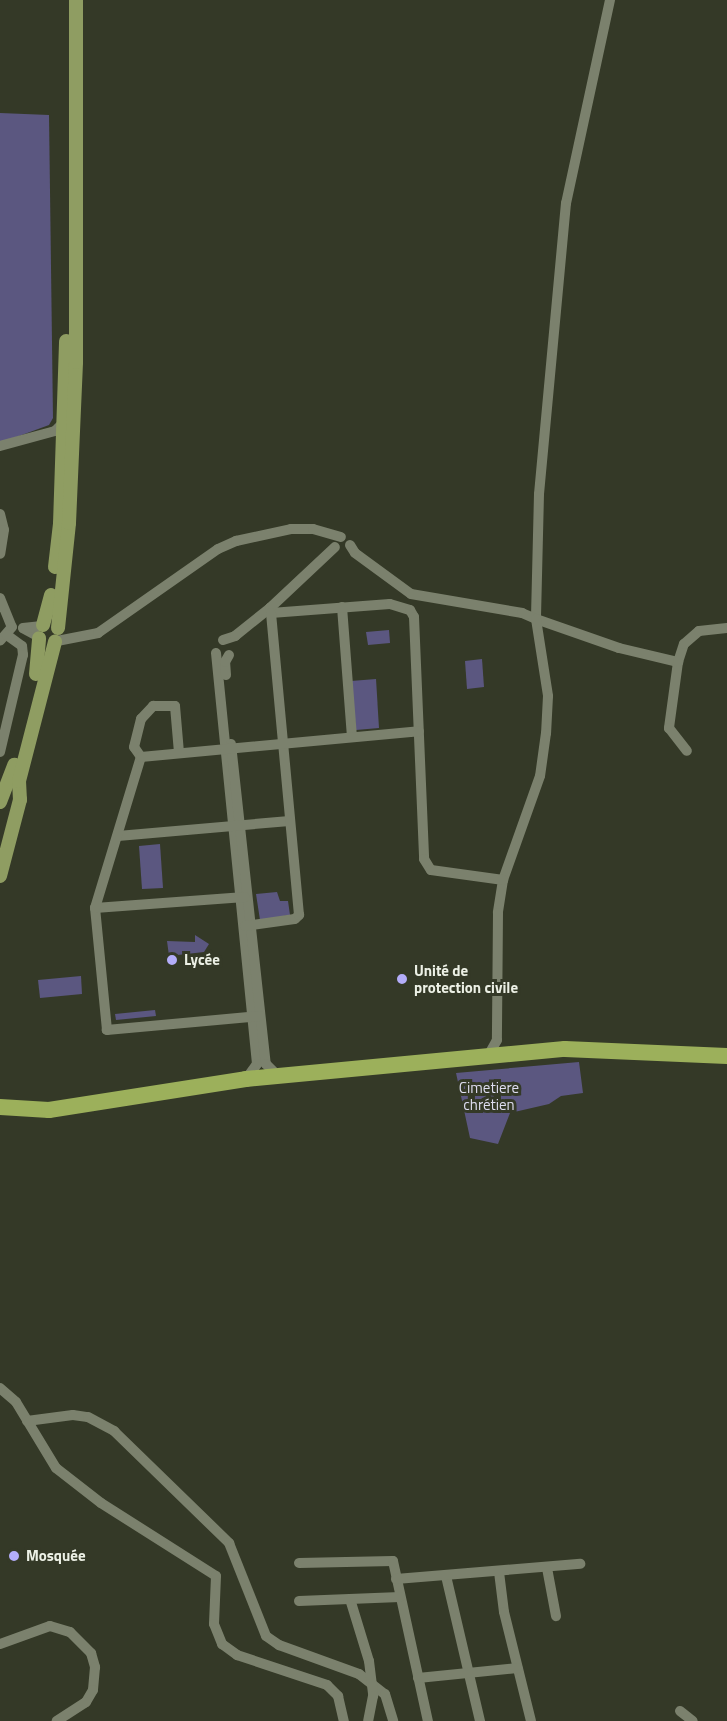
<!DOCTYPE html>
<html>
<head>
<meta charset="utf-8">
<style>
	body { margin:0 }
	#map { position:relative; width:727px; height:1721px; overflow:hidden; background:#343927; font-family:"Titillium Web",sans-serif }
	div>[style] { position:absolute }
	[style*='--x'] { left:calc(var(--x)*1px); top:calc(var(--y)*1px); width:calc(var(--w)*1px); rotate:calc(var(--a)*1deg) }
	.green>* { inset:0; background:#5b5780 }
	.minor>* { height:10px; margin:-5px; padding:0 5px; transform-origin:5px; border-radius:5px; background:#7b816d }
	.major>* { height:14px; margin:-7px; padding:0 7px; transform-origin:7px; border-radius:7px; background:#8f9d62 }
	.highway>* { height:16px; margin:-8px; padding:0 8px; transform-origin:8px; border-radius:8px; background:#9cb05b }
	.dots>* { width:16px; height:16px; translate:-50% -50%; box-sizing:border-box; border:3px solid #343927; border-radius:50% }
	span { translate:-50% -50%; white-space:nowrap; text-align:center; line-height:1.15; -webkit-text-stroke:6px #343927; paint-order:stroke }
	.poi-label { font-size:15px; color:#ecf0e5; font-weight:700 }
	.left { translate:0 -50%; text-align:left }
	.park-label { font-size:15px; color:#dfdef1 }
</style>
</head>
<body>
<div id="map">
	<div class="green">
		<div style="clip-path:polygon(0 113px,49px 115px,53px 418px,49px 425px,0 443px)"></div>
		<div style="clip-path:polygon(389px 630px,390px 643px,368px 645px,366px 632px)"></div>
		<div style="clip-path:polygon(482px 659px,484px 687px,467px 689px,465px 661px)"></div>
		<div style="clip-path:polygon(376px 679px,379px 728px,356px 730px,351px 681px)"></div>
		<div style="clip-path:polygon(160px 844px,163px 888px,142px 889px,139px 846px)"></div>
		<div style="clip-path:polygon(277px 892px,280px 901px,288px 901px,290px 915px,260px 920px,256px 894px)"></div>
		<div style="clip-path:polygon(195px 935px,209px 944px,204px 952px,169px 956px,167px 941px,195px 942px)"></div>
		<div style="clip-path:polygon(81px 976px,82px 994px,40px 998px,38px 980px)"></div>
		<div style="clip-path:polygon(155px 1010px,156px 1016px,116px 1020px,115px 1014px)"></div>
		<div style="clip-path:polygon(579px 1062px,583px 1093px,561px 1096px,549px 1104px,510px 1113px,498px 1144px,470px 1138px,456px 1073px)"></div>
	</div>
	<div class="minor">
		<div style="--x:610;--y:0;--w:208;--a:102.2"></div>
		<div style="--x:566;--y:203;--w:292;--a:95.3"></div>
		<div style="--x:539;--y:494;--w:125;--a:91.4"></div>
		<div style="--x:536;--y:619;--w:88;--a:19.3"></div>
		<div style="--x:619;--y:648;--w:61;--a:13.3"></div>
		<div style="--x:678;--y:662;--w:67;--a:97.8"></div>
		<div style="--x:669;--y:728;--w:29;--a:52"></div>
		<div style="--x:0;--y:446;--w:57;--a:-15.3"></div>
		<div style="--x:55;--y:431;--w:13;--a:-45"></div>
		<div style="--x:0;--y:514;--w:16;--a:76"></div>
		<div style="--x:4;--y:530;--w:24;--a:99"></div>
		<div style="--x:350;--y:545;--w:9;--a:58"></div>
		<div style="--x:355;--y:553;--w:69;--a:36.2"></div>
		<div style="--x:411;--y:594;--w:113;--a:9.7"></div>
		<div style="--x:522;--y:613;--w:15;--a:23"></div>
		<div style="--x:536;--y:619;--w:78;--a:81.1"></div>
		<div style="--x:548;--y:696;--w:37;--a:93"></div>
		<div style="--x:546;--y:733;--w:43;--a:97.9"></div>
		<div style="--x:540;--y:776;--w:110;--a:109.6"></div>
		<div style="--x:503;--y:880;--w:33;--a:99"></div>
		<div style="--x:498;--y:913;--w:127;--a:90.5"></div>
		<div style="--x:497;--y:1040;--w:18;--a:119"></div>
		<div style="--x:0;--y:598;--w:31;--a:68"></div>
		<div style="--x:12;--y:627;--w:18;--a:131"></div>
		<div style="--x:342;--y:607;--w:130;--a:85.6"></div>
		<div style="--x:270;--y:608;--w:5;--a:79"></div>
		<div style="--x:271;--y:613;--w:119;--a:-4.3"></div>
		<div style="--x:390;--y:604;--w:21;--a:17"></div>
		<div style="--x:410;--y:610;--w:8;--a:60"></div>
		<div style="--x:414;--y:617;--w:242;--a:87.6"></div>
		<div style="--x:424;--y:859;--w:13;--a:58"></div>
		<div style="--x:431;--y:870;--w:73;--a:7.9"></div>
		<div style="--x:39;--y:637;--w:18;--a:-151"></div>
		<div style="--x:23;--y:628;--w:19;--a:-6"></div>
		<div style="--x:223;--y:640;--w:13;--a:-18"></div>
		<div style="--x:235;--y:636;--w:45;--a:-38.7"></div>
		<div style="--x:270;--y:608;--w:89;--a:-43.2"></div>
		<div style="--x:57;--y:641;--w:42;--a:-11"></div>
		<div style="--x:98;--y:633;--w:146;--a:-35"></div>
		<div style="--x:218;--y:549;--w:20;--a:-24"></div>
		<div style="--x:236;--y:541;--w:56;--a:-12.3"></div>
		<div style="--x:291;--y:529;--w:22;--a:0"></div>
		<div style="--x:313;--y:529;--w:29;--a:16"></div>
		<div style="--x:216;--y:653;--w:413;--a:84.3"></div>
		<div style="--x:257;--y:1064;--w:17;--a:126"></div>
		<div style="--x:678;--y:662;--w:19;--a:-72"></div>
		<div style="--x:684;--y:644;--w:20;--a:-41"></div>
		<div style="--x:699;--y:631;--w:28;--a:-6"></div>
		<div style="--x:226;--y:675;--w:13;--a:-94"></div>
		<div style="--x:225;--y:662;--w:8;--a:-60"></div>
		<div style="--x:231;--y:744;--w:322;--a:83.8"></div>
		<div style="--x:266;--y:1064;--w:16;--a:45"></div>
		<div style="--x:0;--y:752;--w:100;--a:-76.7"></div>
		<div style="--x:23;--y:655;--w:9;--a:-96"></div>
		<div style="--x:22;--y:646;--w:19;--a:-144"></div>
		<div style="--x:141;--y:757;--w:12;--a:-125"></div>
		<div style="--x:134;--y:747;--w:29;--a:-76"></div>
		<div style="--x:141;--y:719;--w:18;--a:-47"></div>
		<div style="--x:153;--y:706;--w:22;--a:0"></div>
		<div style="--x:175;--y:706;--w:47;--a:85.1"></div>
		<div style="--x:118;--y:836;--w:172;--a:-5"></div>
		<div style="--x:95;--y:908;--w:150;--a:-4.2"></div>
		<div style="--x:245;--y:926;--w:50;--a:-8"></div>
		<div style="--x:295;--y:919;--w:6;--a:-45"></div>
		<div style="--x:299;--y:915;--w:303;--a:-95.3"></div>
		<div style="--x:260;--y:1016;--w:154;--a:174.8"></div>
		<div style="--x:107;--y:1030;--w:123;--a:-95.6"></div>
		<div style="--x:95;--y:908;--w:158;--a:-73.1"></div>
		<div style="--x:141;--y:757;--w:279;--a:-5.3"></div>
		<div style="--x:0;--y:1388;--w:21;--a:41"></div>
		<div style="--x:16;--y:1402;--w:77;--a:58.8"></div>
		<div style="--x:56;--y:1468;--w:57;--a:37.9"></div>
		<div style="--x:101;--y:1503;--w:136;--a:32.4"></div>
		<div style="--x:216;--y:1576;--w:48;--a:92.4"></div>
		<div style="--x:214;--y:1624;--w:22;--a:68"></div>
		<div style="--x:222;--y:1644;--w:19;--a:36"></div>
		<div style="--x:237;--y:1655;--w:95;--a:18.4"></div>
		<div style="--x:327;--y:1685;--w:16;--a:45"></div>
		<div style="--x:338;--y:1696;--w:26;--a:77"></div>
		<div style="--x:27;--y:1421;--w:46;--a:-7.4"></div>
		<div style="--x:73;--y:1415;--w:15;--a:8"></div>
		<div style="--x:88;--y:1417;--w:30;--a:28"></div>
		<div style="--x:114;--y:1431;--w:161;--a:44.2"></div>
		<div style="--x:229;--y:1543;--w:100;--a:68.3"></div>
		<div style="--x:266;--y:1636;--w:16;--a:35"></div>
		<div style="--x:279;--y:1645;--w:85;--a:19.9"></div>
		<div style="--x:359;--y:1674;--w:33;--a:38"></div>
		<div style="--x:385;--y:1694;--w:28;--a:73"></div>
		<div style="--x:299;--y:1563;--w:94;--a:-1.2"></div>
		<div style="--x:393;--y:1561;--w:164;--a:77.7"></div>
		<div style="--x:547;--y:1568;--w:49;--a:79.4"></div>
		<div style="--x:499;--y:1572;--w:40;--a:82.9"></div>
		<div style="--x:504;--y:1612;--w:112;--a:76.1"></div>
		<div style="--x:446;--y:1576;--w:149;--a:76.8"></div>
		<div style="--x:396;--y:1579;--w:185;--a:-4.7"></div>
		<div style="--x:350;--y:1599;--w:65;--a:73"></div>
		<div style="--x:369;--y:1661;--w:35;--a:83"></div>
		<div style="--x:373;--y:1696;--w:25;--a:101"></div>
		<div style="--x:299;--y:1601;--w:101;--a:-2.3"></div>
		<div style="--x:0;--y:1644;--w:53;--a:-19.8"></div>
		<div style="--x:50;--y:1626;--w:21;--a:17"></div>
		<div style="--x:70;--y:1632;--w:30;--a:45"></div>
		<div style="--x:91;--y:1653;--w:15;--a:74"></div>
		<div style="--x:95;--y:1667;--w:23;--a:95"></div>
		<div style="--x:93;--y:1690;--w:14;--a:120"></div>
		<div style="--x:86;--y:1702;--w:35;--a:147"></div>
		<div style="--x:418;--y:1678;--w:100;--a:-5.7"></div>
		<div style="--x:680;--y:1711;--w:16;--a:38"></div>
	</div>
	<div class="major">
		<div style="--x:55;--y:567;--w:43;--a:-83.4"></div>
		<div style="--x:60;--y:524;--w:183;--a:-88.1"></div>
		<div style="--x:43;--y:625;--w:31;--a:-75"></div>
		<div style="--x:58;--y:628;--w:106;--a:-84"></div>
		<div style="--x:69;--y:523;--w:161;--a:-87.5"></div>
		<div style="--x:76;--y:362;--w:362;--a:-90"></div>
		<div style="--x:36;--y:674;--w:36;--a:-85"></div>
		<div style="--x:0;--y:802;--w:40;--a:-69"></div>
		<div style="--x:0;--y:876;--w:79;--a:-75.3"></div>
		<div style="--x:20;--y:800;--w:19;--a:-93"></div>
		<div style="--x:19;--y:781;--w:144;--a:-75.5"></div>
	</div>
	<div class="highway">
		<div style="--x:0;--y:1107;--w:49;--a:3.5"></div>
		<div style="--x:49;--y:1110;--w:199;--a:-8.9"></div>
		<div style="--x:246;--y:1079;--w:320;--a:-5.4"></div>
		<div style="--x:565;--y:1049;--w:162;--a:2.5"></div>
	</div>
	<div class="dots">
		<div style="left:172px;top:960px;background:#b3adf9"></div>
		<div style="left:402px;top:979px;background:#b3adf9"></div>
		<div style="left:14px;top:1556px;background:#b3adf9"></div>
	</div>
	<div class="poi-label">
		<span class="left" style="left:184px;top:960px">Lycée</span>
		<span class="left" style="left:414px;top:979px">Unité de<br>protection civile</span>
		<span class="left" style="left:26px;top:1556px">Mosquée</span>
	</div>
	<div class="park-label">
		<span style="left:489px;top:1096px">Cimetiere<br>chrétien</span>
	</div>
</div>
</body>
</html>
